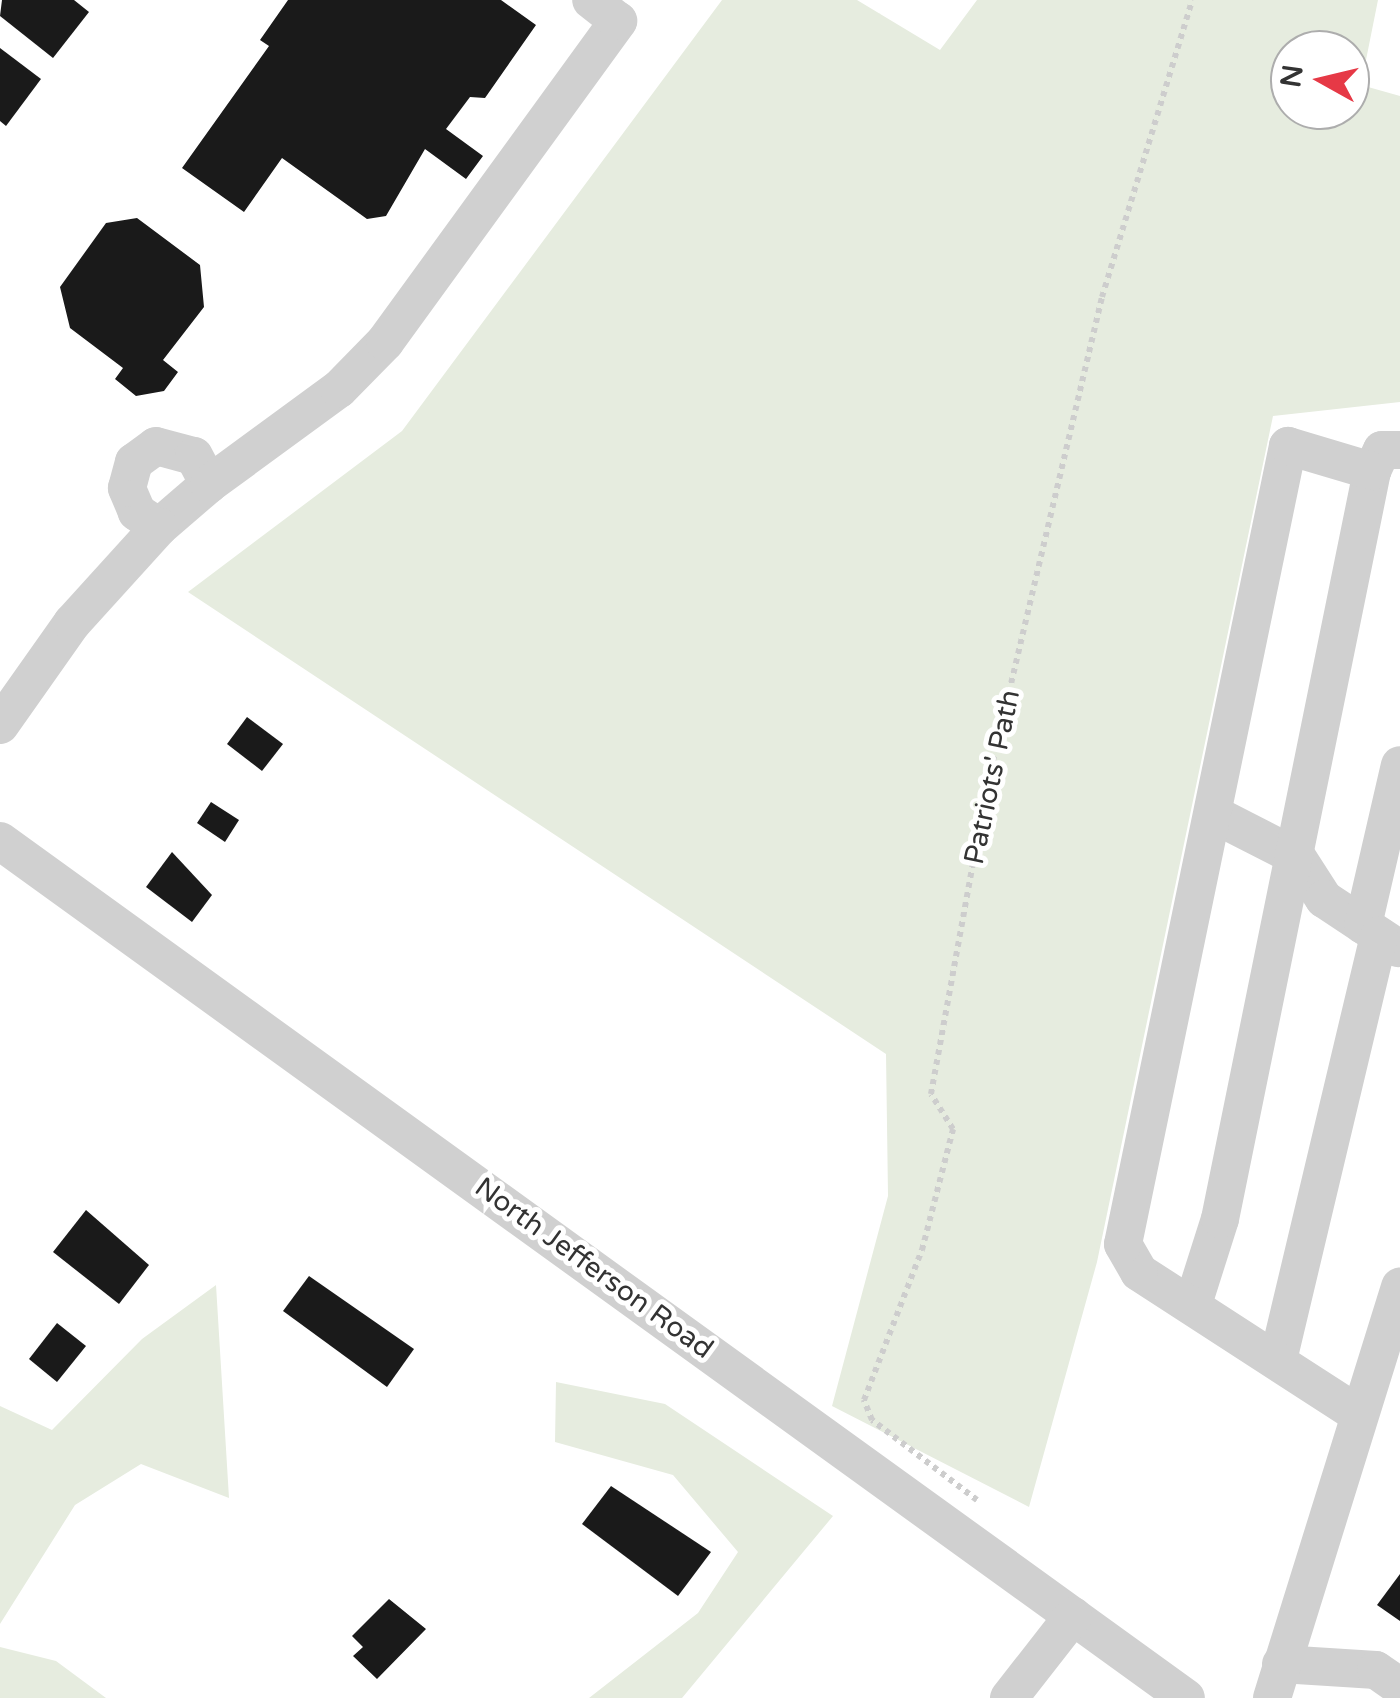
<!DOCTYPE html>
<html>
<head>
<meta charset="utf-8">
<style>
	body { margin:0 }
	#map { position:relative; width:1400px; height:1698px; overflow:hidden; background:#fff; font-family:"Varela Round",sans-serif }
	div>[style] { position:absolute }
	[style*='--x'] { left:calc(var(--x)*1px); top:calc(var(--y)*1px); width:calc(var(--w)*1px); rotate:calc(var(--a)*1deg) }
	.green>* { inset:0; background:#e6ecdf }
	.building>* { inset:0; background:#1a1a1a }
	.path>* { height:6px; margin-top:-3px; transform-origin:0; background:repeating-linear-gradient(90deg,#cdcdcd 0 5px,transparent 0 10px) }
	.minor>* { height:38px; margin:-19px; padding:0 19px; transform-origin:19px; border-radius:19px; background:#d0d0d0 }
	span { translate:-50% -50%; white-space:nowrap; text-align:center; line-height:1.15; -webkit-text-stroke:10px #fff; paint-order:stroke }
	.street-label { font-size:28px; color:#333 }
	.north { position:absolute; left:1270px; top:30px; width:100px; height:100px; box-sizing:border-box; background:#fff; border:2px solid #adadad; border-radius:50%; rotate:278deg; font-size:28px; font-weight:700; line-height:40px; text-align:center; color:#333 }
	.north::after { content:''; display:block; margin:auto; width:35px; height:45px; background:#e63946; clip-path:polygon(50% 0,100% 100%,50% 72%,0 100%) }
</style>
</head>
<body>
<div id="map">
	<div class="green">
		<div style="clip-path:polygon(evenodd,722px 0,857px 0,940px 50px,977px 0,1378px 0,1361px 85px,1400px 96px,1400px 402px,1273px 416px,1097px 1262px,1029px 1507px,832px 1406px,888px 1196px,886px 1054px,188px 592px,402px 431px,722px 0,1290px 50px,1350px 50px,1350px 110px,1290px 110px,1290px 50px)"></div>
		<div style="clip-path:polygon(216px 1285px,229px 1498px,141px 1464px,75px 1505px,0 1624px,0 1406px,52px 1430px,142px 1339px)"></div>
		<div style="clip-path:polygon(556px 1382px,665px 1404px,833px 1516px,682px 1698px,589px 1698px,698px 1613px,738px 1552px,673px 1475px,555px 1442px)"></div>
		<div style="clip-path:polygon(0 1647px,56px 1661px,106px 1698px,0 1698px)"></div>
	</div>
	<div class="building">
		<div style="clip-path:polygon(74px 0,89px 12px,53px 58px,0 16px,2px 0)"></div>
		<div style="clip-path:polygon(288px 0,501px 0,536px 25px,485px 98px,470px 97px,446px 129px,483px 156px,466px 179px,425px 149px,386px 216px,367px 219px,282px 158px,244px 212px,182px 168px,269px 46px,260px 40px)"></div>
		<div style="clip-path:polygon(0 48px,41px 79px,6px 126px,0 121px)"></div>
		<div style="clip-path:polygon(137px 218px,200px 265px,204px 307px,163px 360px,178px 372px,164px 391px,136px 396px,115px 379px,123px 368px,70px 328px,60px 287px,106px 223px)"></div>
		<div style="clip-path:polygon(247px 717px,283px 744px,262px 771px,227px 744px)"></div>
		<div style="clip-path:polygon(211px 802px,239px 820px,225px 842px,197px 823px)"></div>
		<div style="clip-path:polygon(172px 852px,212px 895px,192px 922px,146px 887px)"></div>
		<div style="clip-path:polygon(86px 1210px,149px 1265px,119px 1304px,53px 1252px)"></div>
		<div style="clip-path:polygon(309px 1276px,414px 1349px,387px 1387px,283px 1311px)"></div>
		<div style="clip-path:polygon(57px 1323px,86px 1346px,57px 1382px,29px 1359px)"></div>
		<div style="clip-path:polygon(611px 1486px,711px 1552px,678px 1596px,582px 1524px)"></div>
		<div style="clip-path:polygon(1400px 1574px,1400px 1621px,1377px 1605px)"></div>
		<div style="clip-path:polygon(389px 1599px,426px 1629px,377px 1679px,353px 1656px,363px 1647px,352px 1636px)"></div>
	</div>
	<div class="path">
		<div style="--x:977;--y:1500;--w:132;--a:-142.7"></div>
		<div style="--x:872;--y:1420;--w:22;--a:-112"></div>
		<div style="--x:864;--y:1400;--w:161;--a:-68.9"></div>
		<div style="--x:922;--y:1250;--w:125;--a:-75.6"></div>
		<div style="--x:953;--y:1129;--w:41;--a:-122.2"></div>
		<div style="--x:931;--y:1094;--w:309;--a:-79.7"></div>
		<div style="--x:986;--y:790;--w:506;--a:-76.76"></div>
		<div style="--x:1102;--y:297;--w:310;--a:-73.1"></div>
	</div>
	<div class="minor">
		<div style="--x:156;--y:446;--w:39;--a:15"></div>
		<div style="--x:194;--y:456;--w:32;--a:62"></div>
		<div style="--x:209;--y:484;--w:66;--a:139.3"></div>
		<div style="--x:159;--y:527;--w:27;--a:-146"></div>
		<div style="--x:137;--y:512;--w:26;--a:-113"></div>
		<div style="--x:127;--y:488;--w:27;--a:-75"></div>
		<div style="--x:134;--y:462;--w:27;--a:-36"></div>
		<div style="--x:209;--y:484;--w:161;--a:-36.2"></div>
		<div style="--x:339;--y:389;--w:66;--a:-45.6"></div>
		<div style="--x:385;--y:342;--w:397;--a:-54"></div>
		<div style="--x:618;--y:21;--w:34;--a:-142"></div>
		<div style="--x:0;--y:725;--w:125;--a:-54.8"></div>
		<div style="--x:72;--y:623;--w:130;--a:-47.8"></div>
		<div style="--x:1213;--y:814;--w:94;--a:27.1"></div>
		<div style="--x:1297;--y:857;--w:50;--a:57.3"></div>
		<div style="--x:1324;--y:899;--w:89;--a:33.5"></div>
		<div style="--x:0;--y:841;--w:1463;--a:35.85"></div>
		<div style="--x:1363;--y:925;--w:164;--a:-77"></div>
		<div style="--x:1193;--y:1304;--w:89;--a:-72.4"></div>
		<div style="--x:1220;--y:1219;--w:763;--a:-78.51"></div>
		<div style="--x:1372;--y:471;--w:23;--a:-65"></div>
		<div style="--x:1382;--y:450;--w:18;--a:0"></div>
		<div style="--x:1278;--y:1360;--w:436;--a:-76.6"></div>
		<div style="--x:1355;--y:1412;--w:257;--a:-147.1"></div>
		<div style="--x:1139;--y:1272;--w:32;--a:-120"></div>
		<div style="--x:1123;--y:1244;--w:815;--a:-78.32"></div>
		<div style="--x:1288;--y:446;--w:88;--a:16.6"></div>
		<div style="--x:1281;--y:1664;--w:95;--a:3.6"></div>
		<div style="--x:1376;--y:1670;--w:29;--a:35"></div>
		<div style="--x:1009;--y:1698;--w:104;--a:-52"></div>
		<div style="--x:1272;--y:1698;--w:431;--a:-72.7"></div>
	</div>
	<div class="street-label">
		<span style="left:992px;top:777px;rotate:-78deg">Patriots' Path</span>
		<span style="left:594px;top:1268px;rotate:36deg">North Jefferson Road</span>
	</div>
	<div class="north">N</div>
</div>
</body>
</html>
